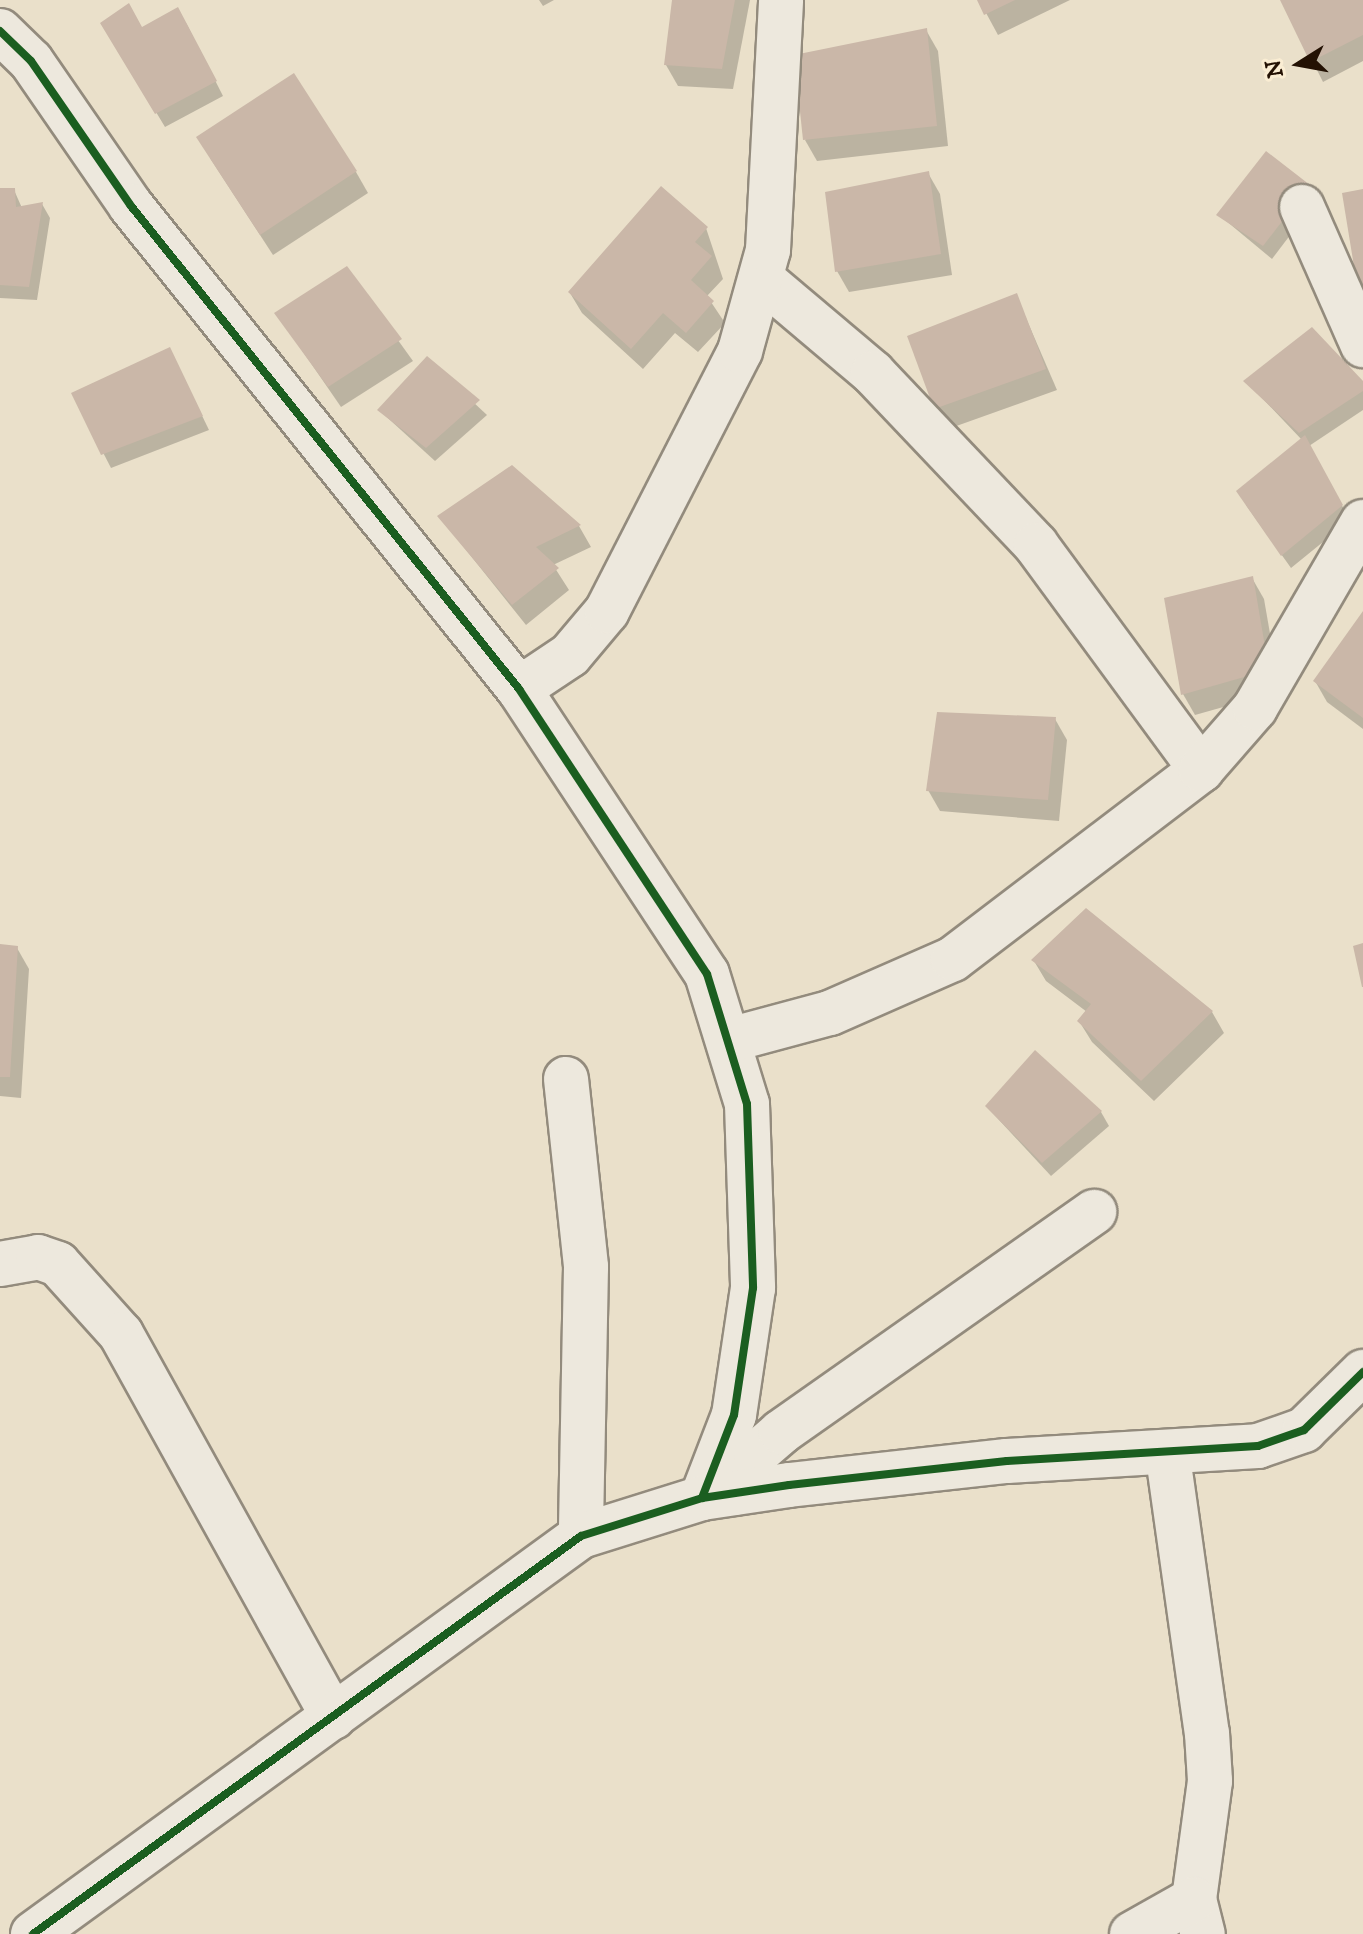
<!DOCTYPE html>
<html>
<head>
<meta charset="utf-8">
<style>
	body { margin:0 }
	#map { position:relative; width:1363px; height:1934px; overflow:hidden; background:#eae0ca; font-family:"IM FELL DW Pica",serif }
	div>[style] { position:absolute }
	[style*='--x'] { left:calc(var(--x)*1px); top:calc(var(--y)*1px); width:calc(var(--w)*1px); rotate:calc(var(--a)*1deg) }
	.shadow>* { inset:0; background:#0003 }
	.building>* { inset:0; background:#cab7a8 }
	.roads { filter:drop-shadow(2px 0 #938b7d) drop-shadow(-2px 0 #938b7d) drop-shadow(0 2px #938b7d) drop-shadow(0 -2px #938b7d) }
	.minor>* { height:44px; margin:-22px; padding:0 22px; transform-origin:22px; border-radius:22px; background:#ede8dd }
	.cycleway>* { height:8px; margin:-4px; padding:0 4px; transform-origin:4px; border-radius:4px; background:#1b5e20 }
	span { translate:-50% -50%; white-space:nowrap; text-align:center; line-height:1.15; -webkit-text-stroke:6px #faedd3; paint-order:stroke }
	.north { position:absolute; left:1259px; top:24px; width:80px; height:80px; -webkit-text-stroke:6px #faedd3; paint-order:stroke; rotate:259deg; font-size:22px; font-weight:700; line-height:32px; text-align:center; color:#231103 }
	.north::after { content:''; display:block; margin:auto; width:28px; height:36px; background:#231103; clip-path:polygon(50% 0,100% 100%,50% 72%,0 100%) }
</style>
</head>
<body>
<div id="map">
	<div class="shadow">
		<div style="clip-path:polygon(539px 0,554px 0,543px 6px)"></div>
		<div style="clip-path:polygon(674px 0,750px 0,733px 89px,678px 86px,666px 65px)"></div>
		<div style="clip-path:polygon(979px 0,1070px 0,998px 35px)"></div>
		<div style="clip-path:polygon(1282px 0,1363px 0,1363px 61px,1323px 82px)"></div>
		<div style="clip-path:polygon(186px 23px,223px 96px,165px 127px,103px 24px,142px 30px)"></div>
		<div style="clip-path:polygon(926px 30px,938px 51px,948px 146px,817px 161px,805px 140px)"></div>
		<div style="clip-path:polygon(210px 158px,356px 172px,368px 193px,273px 255px)"></div>
		<div style="clip-path:polygon(928px 173px,940px 194px,952px 275px,849px 292px,837px 271px)"></div>
		<div style="clip-path:polygon(0 190px,14px 190px,22px 208px,42px 204px,50px 218px,37px 300px,0 298px)"></div>
		<div style="clip-path:polygon(1316px 201px,1272px 259px,1219px 215px)"></div>
		<div style="clip-path:polygon(706px 228px,723px 279px,707px 296px,725px 323px,698px 352px,675px 333px,643px 369px,582px 313px,570px 293px)"></div>
		<div style="clip-path:polygon(346px 268px,413px 361px,341px 407px,277px 314px)"></div>
		<div style="clip-path:polygon(1016px 295px,1057px 390px,948px 429px,936px 408px)"></div>
		<div style="clip-path:polygon(427px 359px,487px 415px,435px 461px,379px 410px)"></div>
		<div style="clip-path:polygon(177px 364px,209px 430px,111px 468px,73px 394px)"></div>
		<div style="clip-path:polygon(1246px 381px,1363px 384px,1363px 410px,1309px 446px,1350px 520px,1291px 568px,1246px 505px,1302px 440px)"></div>
		<div style="clip-path:polygon(512px 467px,579px 526px,591px 547px,553px 565px,569px 590px,526px 625px,439px 516px)"></div>
		<div style="clip-path:polygon(1252px 578px,1264px 599px,1280px 691px,1195px 715px,1183px 694px)"></div>
		<div style="clip-path:polygon(1363px 614px,1363px 729px,1327px 702px,1315px 681px)"></div>
		<div style="clip-path:polygon(1055px 719px,1067px 740px,1059px 821px,940px 811px,928px 790px)"></div>
		<div style="clip-path:polygon(0 946px,17px 948px,29px 969px,21px 1098px,0 1096px)"></div>
		<div style="clip-path:polygon(1034px 961px,1212px 1012px,1224px 1033px,1154px 1101px,1092px 1042px,1079px 1021px,1087px 1012px,1046px 981px)"></div>
		<div style="clip-path:polygon(987px 1107px,1101px 1112px,1109px 1126px,1051px 1176px)"></div>
	</div>
	<div class="building">
		<div style="clip-path:polygon(672px 0,735px 0,722px 69px,664px 65px)"></div>
		<div style="clip-path:polygon(977px 0,1015px 0,984px 15px)"></div>
		<div style="clip-path:polygon(1280px 0,1363px 0,1363px 35px,1310px 62px)"></div>
		<div style="clip-path:polygon(129px 3px,142px 27px,178px 7px,217px 81px,155px 114px,100px 23px)"></div>
		<div style="clip-path:polygon(927px 28px,937px 126px,803px 140px,794px 55px)"></div>
		<div style="clip-path:polygon(294px 73px,357px 171px,260px 235px,196px 137px)"></div>
		<div style="clip-path:polygon(1266px 151px,1310px 185px,1263px 246px,1216px 215px)"></div>
		<div style="clip-path:polygon(929px 171px,941px 254px,835px 272px,825px 192px)"></div>
		<div style="clip-path:polygon(661px 186px,708px 227px,695px 242px,712px 256px,691px 280px,714px 301px,686px 333px,663px 313px,631px 349px,568px 292px)"></div>
		<div style="clip-path:polygon(0 188px,15px 188px,16px 207px,43px 202px,29px 287px,0 285px)"></div>
		<div style="clip-path:polygon(1363px 189px,1363px 296px,1359px 297px,1342px 193px)"></div>
		<div style="clip-path:polygon(347px 266px,402px 339px,328px 387px,274px 313px)"></div>
		<div style="clip-path:polygon(1017px 293px,1046px 369px,934px 409px,907px 336px)"></div>
		<div style="clip-path:polygon(1312px 327px,1363px 381px,1363px 391px,1299px 433px,1243px 381px)"></div>
		<div style="clip-path:polygon(170px 347px,203px 416px,101px 455px,71px 393px)"></div>
		<div style="clip-path:polygon(427px 356px,480px 400px,426px 448px,377px 410px)"></div>
		<div style="clip-path:polygon(1305px 435px,1343px 505px,1281px 556px,1236px 491px)"></div>
		<div style="clip-path:polygon(512px 465px,581px 525px,536px 547px,559px 568px,512px 605px,437px 516px)"></div>
		<div style="clip-path:polygon(1253px 576px,1269px 670px,1181px 695px,1164px 598px)"></div>
		<div style="clip-path:polygon(1363px 611px,1363px 718px,1313px 681px)"></div>
		<div style="clip-path:polygon(937px 712px,1056px 717px,1048px 800px,926px 791px)"></div>
		<div style="clip-path:polygon(1086px 908px,1213px 1011px,1141px 1081px,1077px 1021px,1091px 1004px,1031px 960px)"></div>
		<div style="clip-path:polygon(1363px 943px,1363px 987px,1362px 987px,1353px 946px)"></div>
		<div style="clip-path:polygon(0 944px,18px 946px,10px 1077px,0 1077px)"></div>
		<div style="clip-path:polygon(1035px 1050px,1102px 1111px,1042px 1163px,985px 1106px)"></div>
	</div>
	<div class="roads">
		<div class="minor">
			<div style="--x:0;--y:31;--w:43;--a:44.1"></div>
			<div style="--x:31;--y:61;--w:176;--a:55.4"></div>
			<div style="--x:131;--y:206;--w:620;--a:51.22"></div>
			<div style="--x:519;--y:689;--w:341;--a:56.6"></div>
			<div style="--x:707;--y:974;--w:136;--a:72.9"></div>
			<div style="--x:747;--y:1104;--w:184;--a:88.1"></div>
			<div style="--x:753;--y:1288;--w:128;--a:98.5"></div>
			<div style="--x:734;--y:1415;--w:89;--a:111.1"></div>
			<div style="--x:1302;--y:207;--w:151;--a:66.2"></div>
			<div style="--x:763;--y:280;--w:144;--a:40.2"></div>
			<div style="--x:873;--y:373;--w:237;--a:46.5"></div>
			<div style="--x:1036;--y:545;--w:279;--a:53.7"></div>
			<div style="--x:519;--y:689;--w:61;--a:-33.7"></div>
			<div style="--x:570;--y:655;--w:57;--a:-49.9"></div>
			<div style="--x:607;--y:611;--w:292;--a:-62.9"></div>
			<div style="--x:740;--y:351;--w:105;--a:-74.5"></div>
			<div style="--x:768;--y:250;--w:250;--a:-87"></div>
			<div style="--x:733;--y:1039;--w:100;--a:-15"></div>
			<div style="--x:830;--y:1013;--w:134;--a:-23.7"></div>
			<div style="--x:953;--y:959;--w:312;--a:-37.3"></div>
			<div style="--x:1201;--y:770;--w:82;--a:-48.9"></div>
			<div style="--x:1255;--y:708;--w:215;--a:-59.9"></div>
			<div style="--x:566;--y:1079;--w:189;--a:83.9"></div>
			<div style="--x:586;--y:1267;--w:269;--a:91.1"></div>
			<div style="--x:0;--y:1264;--w:39;--a:-10"></div>
			<div style="--x:38;--y:1257;--w:21;--a:19"></div>
			<div style="--x:58;--y:1264;--w:94;--a:48"></div>
			<div style="--x:121;--y:1334;--w:438;--a:61"></div>
			<div style="--x:1168;--y:1457;--w:279;--a:82"></div>
			<div style="--x:1207;--y:1733;--w:48;--a:86.4"></div>
			<div style="--x:1210;--y:1781;--w:119;--a:97.7"></div>
			<div style="--x:1194;--y:1899;--w:36;--a:76"></div>
			<div style="--x:734;--y:1493;--w:45;--a:-60.6"></div>
			<div style="--x:756;--y:1454;--w:33;--a:-41"></div>
			<div style="--x:781;--y:1432;--w:383;--a:-35.1"></div>
			<div style="--x:33;--y:1934;--w:677;--a:-35.99"></div>
			<div style="--x:581;--y:1536;--w:127;--a:-17.4"></div>
			<div style="--x:702;--y:1498;--w:88;--a:-8.5"></div>
			<div style="--x:789;--y:1485;--w:219;--a:-6.3"></div>
			<div style="--x:1007;--y:1461;--w:251;--a:-3.4"></div>
			<div style="--x:1258;--y:1446;--w:49;--a:-19.2"></div>
			<div style="--x:1304;--y:1430;--w:83;--a:-44.5"></div>
			<div style="--x:1132;--y:1934;--w:71;--a:-29.4"></div>
		</div>
	</div>
	<div class="cycleway">
		<div style="--x:0;--y:31;--w:43;--a:44.1"></div>
		<div style="--x:31;--y:61;--w:176;--a:55.4"></div>
		<div style="--x:131;--y:206;--w:620;--a:51.22"></div>
		<div style="--x:519;--y:689;--w:341;--a:56.6"></div>
		<div style="--x:707;--y:974;--w:136;--a:72.9"></div>
		<div style="--x:747;--y:1104;--w:184;--a:88.1"></div>
		<div style="--x:753;--y:1288;--w:128;--a:98.5"></div>
		<div style="--x:734;--y:1415;--w:89;--a:111.1"></div>
		<div style="--x:33;--y:1934;--w:677;--a:-35.99"></div>
		<div style="--x:581;--y:1536;--w:127;--a:-17.4"></div>
		<div style="--x:702;--y:1498;--w:88;--a:-8.5"></div>
		<div style="--x:789;--y:1485;--w:219;--a:-6.3"></div>
		<div style="--x:1007;--y:1461;--w:251;--a:-3.4"></div>
		<div style="--x:1258;--y:1446;--w:49;--a:-19.2"></div>
		<div style="--x:1304;--y:1430;--w:83;--a:-44.5"></div>
	</div>
	<div class="north">N</div>
</div>
</body>
</html>
